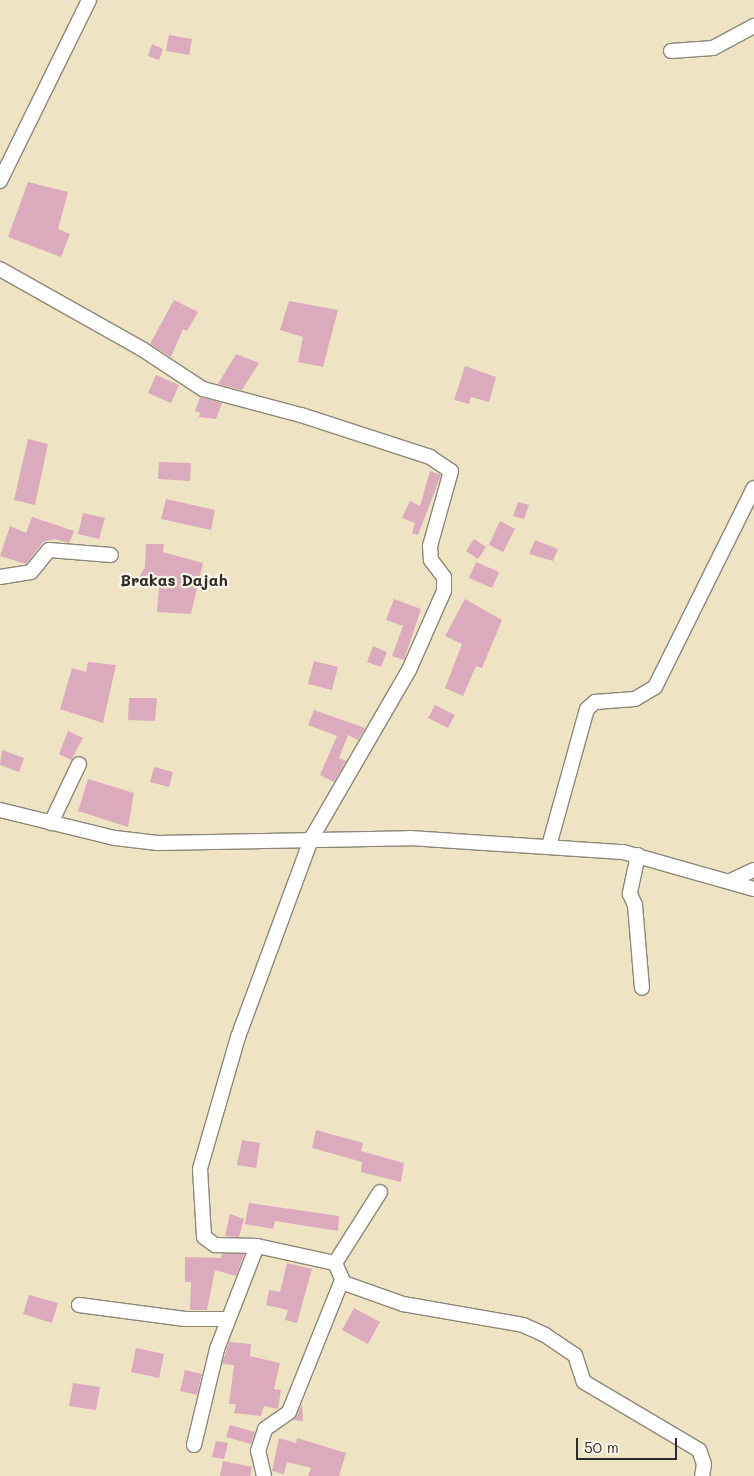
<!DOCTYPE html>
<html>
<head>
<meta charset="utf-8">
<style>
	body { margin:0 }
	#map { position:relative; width:754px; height:1476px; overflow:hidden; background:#eee4c4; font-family:Mali,sans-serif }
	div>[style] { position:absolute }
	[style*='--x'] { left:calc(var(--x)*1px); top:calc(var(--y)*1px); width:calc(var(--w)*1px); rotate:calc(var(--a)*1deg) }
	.building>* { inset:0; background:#dcaabd }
	.roads { filter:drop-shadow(1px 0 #8c8878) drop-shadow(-1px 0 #8c8878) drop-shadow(0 1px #8c8878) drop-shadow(0 -1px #8c8878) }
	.minor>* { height:14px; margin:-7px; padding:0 7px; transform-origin:7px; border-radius:7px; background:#fff }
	span { translate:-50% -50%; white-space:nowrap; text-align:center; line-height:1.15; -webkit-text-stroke:4.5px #fcf5e5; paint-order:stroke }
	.quarter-label { font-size:16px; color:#2b2b2b; font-weight:700 }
	.scale { position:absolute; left:576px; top:1438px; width:101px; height:22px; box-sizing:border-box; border:2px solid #2b2b2b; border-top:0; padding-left:6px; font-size:15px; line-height:18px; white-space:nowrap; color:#2b2b2b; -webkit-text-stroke:4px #fcf5e5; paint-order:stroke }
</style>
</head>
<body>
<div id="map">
	<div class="building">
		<div style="clip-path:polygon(169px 35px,192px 39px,189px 55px,166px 51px)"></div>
		<div style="clip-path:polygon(152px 44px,163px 49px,159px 60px,148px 56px)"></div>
		<div style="clip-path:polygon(28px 182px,68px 192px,58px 229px,70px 234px,61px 257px,8px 237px)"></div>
		<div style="clip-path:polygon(174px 300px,198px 312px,187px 331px,183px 329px,171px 357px,150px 344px)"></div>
		<div style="clip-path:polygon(289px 301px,338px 310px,323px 367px,298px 362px,303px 337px,280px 330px)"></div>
		<div style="clip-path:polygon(236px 354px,259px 363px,242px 390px,218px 384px)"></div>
		<div style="clip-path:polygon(465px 366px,496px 377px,489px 402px,471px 397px,469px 404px,454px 400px)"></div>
		<div style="clip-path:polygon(156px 375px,179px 385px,171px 403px,148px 393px)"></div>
		<div style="clip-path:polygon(200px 397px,222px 403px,216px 419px,199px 417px,200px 413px,195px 411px)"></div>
		<div style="clip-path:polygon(28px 439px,48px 444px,35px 505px,14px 500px)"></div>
		<div style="clip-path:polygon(159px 462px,191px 463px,190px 481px,158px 479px)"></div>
		<div style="clip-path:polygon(430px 471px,441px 475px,418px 535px,412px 533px,415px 523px,402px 518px,410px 501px,420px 506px)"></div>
		<div style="clip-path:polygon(166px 499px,215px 510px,211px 530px,161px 519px)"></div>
		<div style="clip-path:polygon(518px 502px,529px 505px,524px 519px,513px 516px)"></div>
		<div style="clip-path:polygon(83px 513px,105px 518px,99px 539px,78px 534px)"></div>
		<div style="clip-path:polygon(32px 517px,74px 531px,69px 543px,55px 539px,43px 542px,26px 564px,0 556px,10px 526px,26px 533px)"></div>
		<div style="clip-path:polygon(500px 521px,515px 529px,503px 552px,489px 545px)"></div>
		<div style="clip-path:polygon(474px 539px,486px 547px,478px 559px,466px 551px)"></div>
		<div style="clip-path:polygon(535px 540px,558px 549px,553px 561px,529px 554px)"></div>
		<div style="clip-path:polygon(146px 544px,164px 544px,163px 552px,203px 563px,191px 614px,157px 612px,159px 587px,137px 581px,145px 567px)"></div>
		<div style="clip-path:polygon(476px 562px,499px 572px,492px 588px,469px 578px)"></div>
		<div style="clip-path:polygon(394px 599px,421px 609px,404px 660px,392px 656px,403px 626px,386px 620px)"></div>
		<div style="clip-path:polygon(465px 599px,502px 620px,482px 668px,476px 666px,463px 696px,445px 688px,462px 644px,445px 636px)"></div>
		<div style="clip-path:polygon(373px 646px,387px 652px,381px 667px,367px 662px)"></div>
		<div style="clip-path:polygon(314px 661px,338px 667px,332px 690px,308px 684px)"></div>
		<div style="clip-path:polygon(88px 662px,116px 665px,103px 723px,60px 709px,72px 668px,86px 672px)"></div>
		<div style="clip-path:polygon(129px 698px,157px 698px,155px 721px,128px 720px)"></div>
		<div style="clip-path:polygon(435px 705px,455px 715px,448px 728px,428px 718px)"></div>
		<div style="clip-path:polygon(314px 710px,365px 728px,358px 740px,348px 735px,339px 758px,346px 761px,334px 782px,320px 775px,337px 736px,308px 725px)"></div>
		<div style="clip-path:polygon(68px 731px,83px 738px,71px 760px,59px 754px)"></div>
		<div style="clip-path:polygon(2px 750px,24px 758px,19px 772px,0 765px)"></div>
		<div style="clip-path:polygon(154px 767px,173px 772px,169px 787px,150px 782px)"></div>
		<div style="clip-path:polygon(88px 779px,134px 793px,128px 827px,78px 811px)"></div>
		<div style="clip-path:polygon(316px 1130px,363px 1143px,361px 1151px,404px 1163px,401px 1182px,361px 1172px,362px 1162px,312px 1148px)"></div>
		<div style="clip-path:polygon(242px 1140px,260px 1143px,256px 1168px,237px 1165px)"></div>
		<div style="clip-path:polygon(249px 1203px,339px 1216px,338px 1231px,275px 1221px,273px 1229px,245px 1224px)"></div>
		<div style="clip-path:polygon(230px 1214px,244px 1219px,239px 1237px,225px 1236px)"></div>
		<div style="clip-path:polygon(222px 1254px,244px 1254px,236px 1276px,215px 1270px,207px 1310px,190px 1310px,191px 1282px,185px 1282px,185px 1257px,221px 1258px)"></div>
		<div style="clip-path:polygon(287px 1263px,312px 1269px,297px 1323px,285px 1320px,288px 1310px,266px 1305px,269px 1290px,280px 1292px)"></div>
		<div style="clip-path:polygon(29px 1295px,58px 1303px,52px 1323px,23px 1314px)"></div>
		<div style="clip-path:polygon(354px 1308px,380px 1322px,368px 1344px,342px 1330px)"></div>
		<div style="clip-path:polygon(229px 1342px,251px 1344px,250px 1356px,280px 1363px,274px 1389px,281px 1390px,278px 1409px,264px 1406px,261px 1416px,234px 1413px,236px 1404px,229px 1404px,234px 1365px,222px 1364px)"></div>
		<div style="clip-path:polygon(136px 1348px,164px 1354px,159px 1378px,131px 1372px)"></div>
		<div style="clip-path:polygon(185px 1370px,202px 1374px,197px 1395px,180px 1391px)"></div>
		<div style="clip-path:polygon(73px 1383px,100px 1387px,96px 1410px,69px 1406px)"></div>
		<div style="clip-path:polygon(302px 1404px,303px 1421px,293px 1420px,297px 1415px)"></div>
		<div style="clip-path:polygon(230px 1425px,255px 1432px,251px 1444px,226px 1437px)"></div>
		<div style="clip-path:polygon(279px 1438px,296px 1443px,297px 1438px,346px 1453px,339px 1476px,308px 1476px,311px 1468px,287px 1462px,284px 1474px,272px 1471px)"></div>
		<div style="clip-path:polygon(216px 1441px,228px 1443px,224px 1459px,212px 1457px)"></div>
		<div style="clip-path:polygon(223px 1461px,252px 1467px,250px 1476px,220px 1476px)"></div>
	</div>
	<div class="roads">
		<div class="minor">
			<div style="--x:671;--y:51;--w:42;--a:-4.1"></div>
			<div style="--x:713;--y:48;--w:47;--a:-28.2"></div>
			<div style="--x:0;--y:181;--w:202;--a:-63.8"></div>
			<div style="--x:0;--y:269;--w:163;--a:29.4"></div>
			<div style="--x:142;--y:349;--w:73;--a:33.3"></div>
			<div style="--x:203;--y:389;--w:101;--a:14.9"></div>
			<div style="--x:301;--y:415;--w:136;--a:18"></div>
			<div style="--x:430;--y:457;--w:25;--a:34"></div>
			<div style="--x:451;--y:471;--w:78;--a:105.6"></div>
			<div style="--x:430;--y:546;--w:14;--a:86"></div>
			<div style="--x:431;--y:560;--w:21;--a:53"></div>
			<div style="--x:444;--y:577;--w:14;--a:90"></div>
			<div style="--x:444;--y:591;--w:86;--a:113.9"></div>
			<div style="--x:409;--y:670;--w:193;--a:120.1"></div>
			<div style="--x:312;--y:837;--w:213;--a:110.3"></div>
			<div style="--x:238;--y:1037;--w:137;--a:106.1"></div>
			<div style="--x:200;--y:1169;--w:68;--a:86.6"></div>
			<div style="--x:204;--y:1237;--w:14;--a:36"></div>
			<div style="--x:215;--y:1245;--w:42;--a:1.4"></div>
			<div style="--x:257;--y:1246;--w:80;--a:12.3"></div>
			<div style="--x:335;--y:1263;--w:22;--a:66"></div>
			<div style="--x:344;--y:1283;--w:63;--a:19.6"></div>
			<div style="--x:403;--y:1304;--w:122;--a:9.9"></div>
			<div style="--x:523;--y:1325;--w:24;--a:24"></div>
			<div style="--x:545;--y:1335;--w:36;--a:34"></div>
			<div style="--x:575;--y:1355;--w:28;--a:72"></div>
			<div style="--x:584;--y:1382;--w:134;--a:30.6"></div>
			<div style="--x:699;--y:1450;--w:15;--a:70"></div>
			<div style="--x:704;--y:1464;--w:12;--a:99"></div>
			<div style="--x:0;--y:577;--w:31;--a:-9"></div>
			<div style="--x:31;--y:572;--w:28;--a:-51"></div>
			<div style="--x:49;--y:550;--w:62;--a:4.6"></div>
			<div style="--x:0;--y:810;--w:118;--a:13.7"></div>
			<div style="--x:115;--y:838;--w:43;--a:6.6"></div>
			<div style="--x:158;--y:843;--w:252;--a:-1.1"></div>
			<div style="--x:410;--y:838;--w:213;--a:3.8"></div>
			<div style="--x:623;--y:852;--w:136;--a:15.8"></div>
			<div style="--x:51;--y:823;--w:65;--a:-64.6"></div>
			<div style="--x:549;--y:846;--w:142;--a:-74.5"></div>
			<div style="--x:587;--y:709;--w:11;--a:-41"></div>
			<div style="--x:595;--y:702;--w:40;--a:-4.3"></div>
			<div style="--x:635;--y:699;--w:23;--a:-31"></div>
			<div style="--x:655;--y:687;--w:222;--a:-63.6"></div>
			<div style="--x:638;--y:855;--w:40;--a:102"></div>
			<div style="--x:630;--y:894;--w:12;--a:66"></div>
			<div style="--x:635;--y:905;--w:83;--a:85.2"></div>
			<div style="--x:730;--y:881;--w:26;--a:-25"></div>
			<div style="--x:335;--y:1263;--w:84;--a:-57.6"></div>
			<div style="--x:79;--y:1305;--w:107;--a:7.5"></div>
			<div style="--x:185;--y:1319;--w:43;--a:0"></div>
			<div style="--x:194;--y:1445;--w:99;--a:-76.5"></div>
			<div style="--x:217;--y:1349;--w:110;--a:-68.8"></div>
			<div style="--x:264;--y:1476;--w:26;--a:-103"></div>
			<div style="--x:258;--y:1451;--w:23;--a:-72"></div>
			<div style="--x:265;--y:1429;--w:29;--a:-35"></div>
			<div style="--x:289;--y:1412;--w:142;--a:-68.1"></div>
		</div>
	</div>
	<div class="quarter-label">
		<span style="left:174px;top:580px">Brakas Dajah</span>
	</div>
	<div class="scale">50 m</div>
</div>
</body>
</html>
